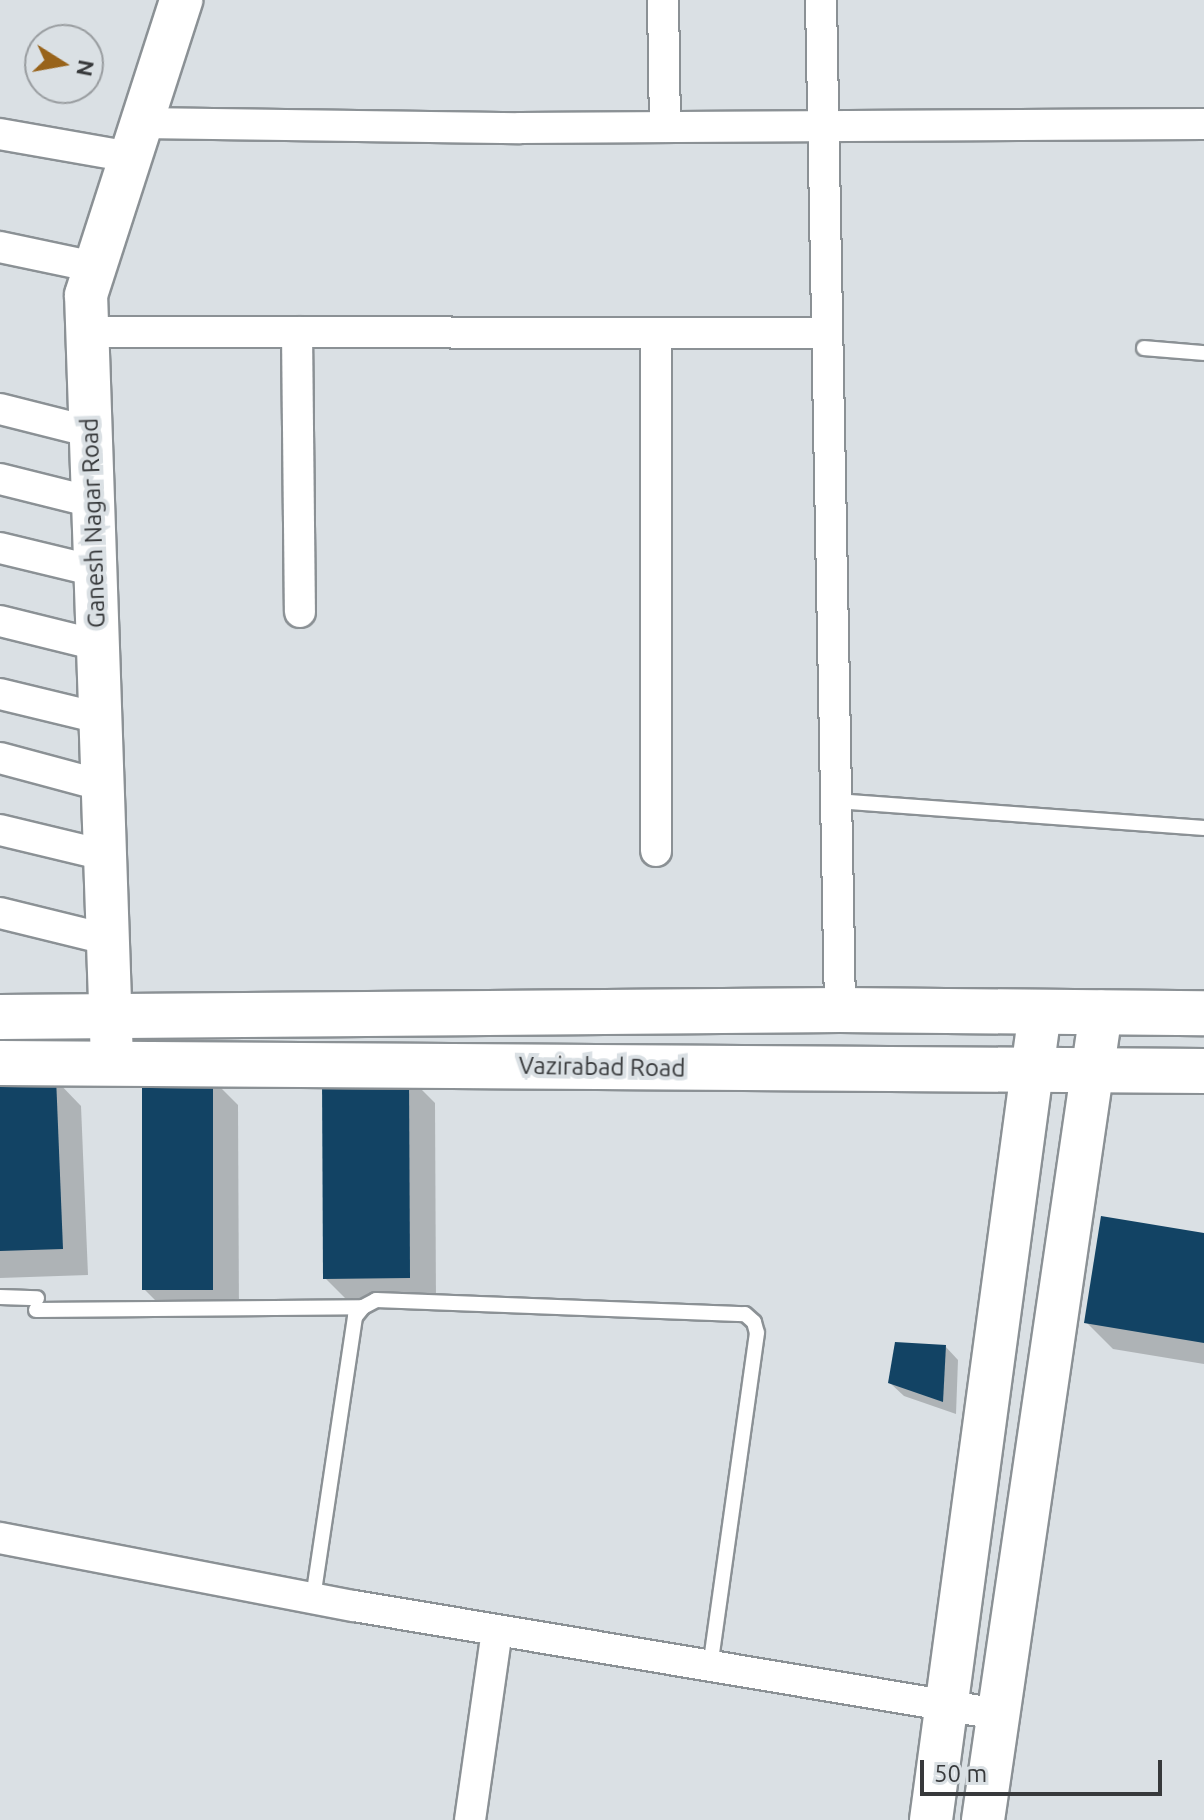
<!DOCTYPE html>
<html>
<head>
<meta charset="utf-8">
<style>
	body { margin:0 }
	#map { position:relative; width:1204px; height:1820px; overflow:hidden; background:#dae0e4; font-family:Ubuntu,sans-serif }
	div>[style] { position:absolute }
	[style*='--x'] { left:calc(var(--x)*1px); top:calc(var(--y)*1px); width:calc(var(--w)*1px); rotate:calc(var(--a)*1deg) }
	.shadow>* { inset:0; background:#0003 }
	.building>* { inset:0; background:#124364 }
	.roads { filter:drop-shadow(2px 0 #8b9195) drop-shadow(-2px 0 #8b9195) drop-shadow(0 2px #8b9195) drop-shadow(0 -2px #8b9195) }
	.lane>* { height:14px; margin:-7px; padding:0 7px; transform-origin:7px; border-radius:7px; background:#fff }
	.street>* { height:30px; margin:-15px; padding:0 15px; transform-origin:15px; border-radius:15px; background:#fff }
	.secondary>* { height:42px; margin:-21px; padding:0 21px; transform-origin:21px; border-radius:21px; background:#fff }
	.primary>* { height:44px; margin:-22px; padding:0 22px; transform-origin:22px; border-radius:22px; background:#fff }
	span { translate:-50% -50%; white-space:nowrap; text-align:center; line-height:1.15; -webkit-text-stroke:8px #dae0e4; paint-order:stroke }
	.street-label { font-size:24px; color:#37393b }
	.north { position:absolute; left:24px; top:24px; width:80px; height:80px; box-sizing:border-box; background:#dae0e4; border:2px solid #999da0; border-radius:50%; rotate:101deg; font-size:22px; font-weight:700; line-height:32px; text-align:center; color:#37393b }
	.north::after { content:''; display:block; margin:auto; width:28px; height:36px; background:#98631a; clip-path:polygon(50% 0,100% 100%,50% 72%,0 100%) }
	.scale { position:absolute; left:920px; top:1760px; width:242px; height:36px; box-sizing:border-box; border:4px solid #37393b; border-top:0; padding-left:10px; font-size:24px; line-height:28px; white-space:nowrap; color:#37393b; -webkit-text-stroke:6px #dae0e4; paint-order:stroke }
</style>
</head>
<body>
<div id="map">
	<div class="shadow">
		<div style="clip-path:polygon(408px 1076px,435px 1103px,436px 1304px,352px 1305px,325px 1278px)"></div>
		<div style="clip-path:polygon(55px 1079px,81px 1106px,88px 1275px,0 1278px,0 1081px)"></div>
		<div style="clip-path:polygon(212px 1079px,238px 1105px,239px 1316px,171px 1316px,144px 1289px)"></div>
		<div style="clip-path:polygon(1204px 1235px,1204px 1364px,1113px 1349px,1086px 1322px)"></div>
		<div style="clip-path:polygon(945px 1346px,958px 1360px,956px 1414px,904px 1396px,890px 1383px)"></div>
	</div>
	<div class="building">
		<div style="clip-path:polygon(409px 1074px,410px 1278px,323px 1279px,322px 1075px)"></div>
		<div style="clip-path:polygon(56px 1077px,63px 1249px,0 1251px,0 1079px)"></div>
		<div style="clip-path:polygon(142px 1077px,213px 1077px,213px 1290px,142px 1290px)"></div>
		<div style="clip-path:polygon(1101px 1216px,1204px 1233px,1204px 1343px,1084px 1323px)"></div>
		<div style="clip-path:polygon(895px 1342px,946px 1345px,943px 1402px,888px 1383px)"></div>
	</div>
	<div class="roads">
		<div class="lane">
			<div style="--x:1144;--y:348;--w:60;--a:4.8"></div>
			<div style="--x:836;--y:801;--w:369;--a:4.2"></div>
			<div style="--x:0;--y:1297;--w:37;--a:2"></div>
			<div style="--x:36;--y:1310;--w:327;--a:-0.5"></div>
			<div style="--x:313;--y:1598;--w:284;--a:-81.5"></div>
			<div style="--x:355;--y:1317;--w:13;--a:-51"></div>
			<div style="--x:363;--y:1307;--w:15;--a:-28"></div>
			<div style="--x:376;--y:1300;--w:369;--a:2.2"></div>
			<div style="--x:745;--y:1314;--w:12;--a:42"></div>
			<div style="--x:754;--y:1322;--w:11;--a:75"></div>
			<div style="--x:757;--y:1333;--w:337;--a:98"></div>
		</div>
		<div class="street">
			<div style="--x:663;--y:0;--w:127;--a:89.1"></div>
			<div style="--x:821;--y:0;--w:1010;--a:88.92"></div>
			<div style="--x:141;--y:123;--w:379;--a:0.8"></div>
			<div style="--x:520;--y:128;--w:684;--a:-0.34"></div>
			<div style="--x:0;--y:134;--w:132;--a:10"></div>
			<div style="--x:0;--y:247;--w:97;--a:11.9"></div>
			<div style="--x:88;--y:332;--w:738;--a:0.08"></div>
			<div style="--x:297;--y:332;--w:280;--a:89.4"></div>
			<div style="--x:656;--y:334;--w:517;--a:90"></div>
			<div style="--x:0;--y:409;--w:94;--a:14.2"></div>
			<div style="--x:0;--y:479;--w:95;--a:14"></div>
			<div style="--x:0;--y:548;--w:98;--a:13.6"></div>
			<div style="--x:0;--y:621;--w:100;--a:13.9"></div>
			<div style="--x:0;--y:694;--w:102;--a:13.6"></div>
			<div style="--x:0;--y:758;--w:105;--a:15"></div>
			<div style="--x:0;--y:830;--w:107;--a:13.5"></div>
			<div style="--x:0;--y:913;--w:109;--a:13.8"></div>
			<div style="--x:0;--y:1538;--w:360;--a:10.9"></div>
			<div style="--x:354;--y:1606;--w:652;--a:9.53"></div>
			<div style="--x:470;--y:1820;--w:191;--a:-81.9"></div>
		</div>
		<div class="secondary">
			<div style="--x:112;--y:1061;--w:766;--a:-91.94"></div>
			<div style="--x:86;--y:295;--w:310;--a:-72.1"></div>
			<div style="--x:931;--y:1820;--w:815;--a:-82.32"></div>
			<div style="--x:983;--y:1820;--w:817;--a:-81.69"></div>
		</div>
		<div class="primary">
			<div style="--x:0;--y:1017;--w:840;--a:-0.48"></div>
			<div style="--x:840;--y:1010;--w:364;--a:0.5"></div>
			<div style="--x:0;--y:1063;--w:1204;--a:0.38"></div>
		</div>
	</div>
	<div class="street-label">
		<span style="left:93px;top:523px;rotate:-92deg">Ganesh Nagar Road</span>
		<span style="left:602px;top:1067px;rotate:1deg">Vazirabad Road</span>
	</div>
	<div class="north">N</div>
	<div class="scale">50 m</div>
</div>
</body>
</html>
